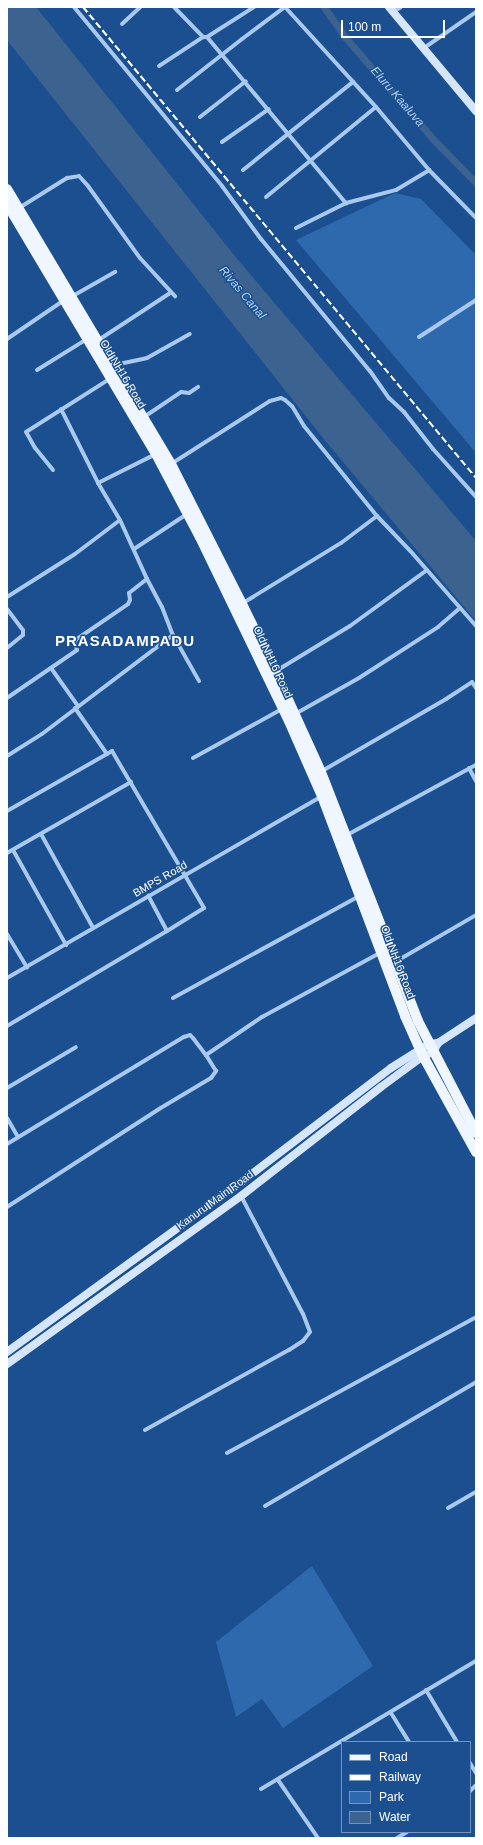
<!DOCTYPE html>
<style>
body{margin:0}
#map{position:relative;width:483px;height:1845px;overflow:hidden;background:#1b4f8f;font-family:Helvetica,sans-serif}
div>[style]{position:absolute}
.green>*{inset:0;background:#2e69ad}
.water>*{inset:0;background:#3c6290}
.canal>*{height:7px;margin:-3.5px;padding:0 3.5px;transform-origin:3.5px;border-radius:3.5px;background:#3c6290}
.street>*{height:4px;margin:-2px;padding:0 2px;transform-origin:2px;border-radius:2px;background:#a9c9ee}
.secondary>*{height:8px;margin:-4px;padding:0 4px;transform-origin:4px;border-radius:4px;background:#d6e6fa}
.primary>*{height:10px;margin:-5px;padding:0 5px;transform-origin:5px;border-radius:5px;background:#f0f6ff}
.rail>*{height:2px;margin-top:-1px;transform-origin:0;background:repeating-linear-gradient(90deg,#fff 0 7px,transparent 0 10px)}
span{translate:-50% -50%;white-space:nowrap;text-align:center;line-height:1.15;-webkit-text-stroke:3px #1b4f8f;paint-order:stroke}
.street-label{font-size:11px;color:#fff}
.water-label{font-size:12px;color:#b5d3f5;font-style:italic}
.district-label{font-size:15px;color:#fff;font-weight:700;letter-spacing:1px}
.frame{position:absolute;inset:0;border:8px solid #fff;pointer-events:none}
.legend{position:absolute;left:341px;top:1741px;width:130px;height:92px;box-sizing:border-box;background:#1b4f8f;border:1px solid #7695bc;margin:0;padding:5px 7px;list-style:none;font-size:12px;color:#fff}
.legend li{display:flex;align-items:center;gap:8px;height:20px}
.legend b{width:20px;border:1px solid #7695bc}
.scale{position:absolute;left:341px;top:20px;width:104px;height:18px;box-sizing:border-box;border:2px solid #fff;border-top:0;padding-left:5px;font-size:12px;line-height:14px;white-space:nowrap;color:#fff;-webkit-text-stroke:3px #1b4f8f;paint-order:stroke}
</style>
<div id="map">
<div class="green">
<i style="clip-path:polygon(395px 193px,421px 199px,476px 255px,476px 453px,296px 240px)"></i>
<i style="clip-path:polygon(312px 1566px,373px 1666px,283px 1728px,262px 1699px,236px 1717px,216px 1642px)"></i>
</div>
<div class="water">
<i style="clip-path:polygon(7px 7px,36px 7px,234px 255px,476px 541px,476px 621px,323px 438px,7px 40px)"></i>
</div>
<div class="canal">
<i style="left:324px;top:7px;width:38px;rotate:55deg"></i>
<i style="left:346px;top:38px;width:133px;rotate:49.3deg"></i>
<i style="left:433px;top:139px;width:62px;rotate:45.7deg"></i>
</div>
<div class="street">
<i style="left:74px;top:7px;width:232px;rotate:50.4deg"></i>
<i style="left:222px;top:186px;width:66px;rotate:53.7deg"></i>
<i style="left:261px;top:239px;width:171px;rotate:50.5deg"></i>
<i style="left:370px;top:371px;width:33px;rotate:55deg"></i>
<i style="left:389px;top:398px;width:21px;rotate:43deg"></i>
<i style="left:404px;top:412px;width:47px;rotate:51.9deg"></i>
<i style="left:433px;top:449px;width:64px;rotate:48.1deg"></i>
<i style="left:174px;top:7px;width:42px;rotate:46deg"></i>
<i style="left:285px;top:7px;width:135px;rotate:47.7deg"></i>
<i style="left:376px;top:107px;width:82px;rotate:49.9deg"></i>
<i style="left:429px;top:170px;width:67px;rotate:45.6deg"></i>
<i style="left:393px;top:12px;width:9px;rotate:-32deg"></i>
<i style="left:122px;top:24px;width:25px;rotate:-43deg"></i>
<i style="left:207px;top:37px;width:217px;rotate:50.1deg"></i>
<i style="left:424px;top:48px;width:63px;rotate:-34.7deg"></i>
<i style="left:159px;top:66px;width:53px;rotate:-33.4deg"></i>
<i style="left:203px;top:37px;width:4px"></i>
<i style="left:207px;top:37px;width:56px;rotate:-32.6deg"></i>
<i style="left:177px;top:90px;width:83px;rotate:-38.1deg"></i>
<i style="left:242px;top:39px;width:54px;rotate:-36.7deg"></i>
<i style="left:200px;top:117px;width:58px;rotate:-38deg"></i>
<i style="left:222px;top:142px;width:57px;rotate:-35.1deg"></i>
<i style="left:243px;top:170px;width:141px;rotate:-38.7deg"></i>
<i style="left:266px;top:197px;width:142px;rotate:-39.3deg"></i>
<i style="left:19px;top:208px;width:57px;rotate:-32deg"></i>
<i style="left:67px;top:178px;width:12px;rotate:-9deg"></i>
<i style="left:79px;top:176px;width:13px;rotate:48deg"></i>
<i style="left:88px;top:186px;width:89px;rotate:54.2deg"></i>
<i style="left:140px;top:258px;width:52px;rotate:47.4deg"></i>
<i style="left:296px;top:228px;width:56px;rotate:-26.6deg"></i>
<i style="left:346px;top:203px;width:52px;rotate:-14.6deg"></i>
<i style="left:396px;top:190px;width:39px;rotate:-31deg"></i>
<i style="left:71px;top:297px;width:51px;rotate:-29.6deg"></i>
<i style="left:419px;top:337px;width:68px;rotate:-33deg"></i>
<i style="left:7px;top:339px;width:68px;rotate:-34.2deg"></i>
<i style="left:97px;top:341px;width:87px;rotate:-33.3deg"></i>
<i style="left:106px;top:351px;width:3px;rotate:-18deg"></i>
<i style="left:109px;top:350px;width:17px;rotate:54deg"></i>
<i style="left:119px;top:364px;width:29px;rotate:-12deg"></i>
<i style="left:147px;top:358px;width:49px;rotate:-29.2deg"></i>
<i style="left:37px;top:370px;width:59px;rotate:-31.8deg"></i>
<i style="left:61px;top:409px;width:83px;rotate:63.4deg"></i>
<i style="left:98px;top:483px;width:43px;rotate:59.3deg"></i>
<i style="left:120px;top:520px;width:65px;rotate:65.4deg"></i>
<i style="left:147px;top:579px;width:32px;rotate:62deg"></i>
<i style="left:162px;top:607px;width:30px;rotate:69deg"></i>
<i style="left:173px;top:635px;width:53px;rotate:60.5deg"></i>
<i style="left:144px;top:417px;width:45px;rotate:-34deg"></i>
<i style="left:181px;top:392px;width:8px;rotate:7deg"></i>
<i style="left:189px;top:393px;width:11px;rotate:-34deg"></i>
<i style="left:171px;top:464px;width:117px;rotate:-32.5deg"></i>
<i style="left:270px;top:401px;width:11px;rotate:-15deg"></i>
<i style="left:281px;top:398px;width:4px;rotate:27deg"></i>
<i style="left:285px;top:400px;width:9px;rotate:41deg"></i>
<i style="left:292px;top:406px;width:23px;rotate:59deg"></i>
<i style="left:304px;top:426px;width:116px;rotate:51deg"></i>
<i style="left:377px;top:516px;width:52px;rotate:46.5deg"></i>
<i style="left:413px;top:554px;width:96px;rotate:48.8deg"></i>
<i style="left:53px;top:470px;width:28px;rotate:-129deg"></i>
<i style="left:35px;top:448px;width:18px;rotate:-119deg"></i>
<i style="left:26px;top:432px;width:101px;rotate:-32.4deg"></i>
<i style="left:98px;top:483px;width:65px;rotate:-26.6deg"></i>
<i style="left:134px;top:549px;width:64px;rotate:-33.4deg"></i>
<i style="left:7px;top:597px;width:80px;rotate:-32.3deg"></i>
<i style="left:75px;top:554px;width:56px;rotate:-37.1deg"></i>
<i style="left:243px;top:603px;width:115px;rotate:-31.5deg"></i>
<i style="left:341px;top:543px;width:45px;rotate:-36.9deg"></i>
<i style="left:7px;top:609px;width:26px;rotate:53deg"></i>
<i style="left:23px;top:630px;width:5px;rotate:90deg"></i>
<i style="left:23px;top:635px;width:21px;rotate:141deg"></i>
<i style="left:51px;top:668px;width:47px;rotate:54.6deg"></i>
<i style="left:276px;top:671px;width:87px;rotate:-31.3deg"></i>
<i style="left:350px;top:626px;width:95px;rotate:-36deg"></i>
<i style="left:7px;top:698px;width:85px;rotate:-34.4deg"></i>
<i style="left:77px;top:650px;width:9px;rotate:-108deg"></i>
<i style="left:74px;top:641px;width:65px;rotate:-34.4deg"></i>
<i style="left:128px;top:604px;width:4px;rotate:-63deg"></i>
<i style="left:130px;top:600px;width:7px;rotate:-98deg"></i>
<i style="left:129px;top:593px;width:23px;rotate:-38deg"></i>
<i style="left:75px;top:708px;width:56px;rotate:55.2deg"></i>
<i style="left:107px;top:754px;width:6px;rotate:-31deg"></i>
<i style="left:112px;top:751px;width:182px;rotate:59.6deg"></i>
<i style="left:204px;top:908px;width:44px;rotate:148.1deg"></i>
<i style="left:295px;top:714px;width:73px;rotate:-29.4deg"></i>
<i style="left:359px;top:678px;width:94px;rotate:-32.8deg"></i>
<i style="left:438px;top:627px;width:29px;rotate:-41deg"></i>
<i style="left:7px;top:756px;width:41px;rotate:-32.2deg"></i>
<i style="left:42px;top:734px;width:164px;rotate:-37.1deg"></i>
<i style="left:193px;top:758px;width:102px;rotate:-28.8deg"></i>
<i style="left:469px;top:768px;width:15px;rotate:62deg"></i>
<i style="left:322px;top:771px;width:143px;rotate:-30.1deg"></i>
<i style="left:446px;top:699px;width:31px;rotate:-33deg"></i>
<i style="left:472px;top:682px;width:7px;rotate:56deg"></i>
<i style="left:7px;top:811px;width:115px;rotate:-29.7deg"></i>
<i style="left:41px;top:834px;width:107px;rotate:61deg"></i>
<i style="left:347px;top:835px;width:147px;rotate:-28.5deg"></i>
<i style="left:13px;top:850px;width:109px;rotate:60.8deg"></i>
<i style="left:7px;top:853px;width:143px;rotate:-29.8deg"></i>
<i style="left:7px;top:934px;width:39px;rotate:59deg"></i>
<i style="left:395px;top:962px;width:94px;rotate:-30.1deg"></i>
<i style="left:7px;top:978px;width:364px;rotate:-30deg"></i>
<i style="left:173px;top:998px;width:212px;rotate:-28.7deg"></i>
<i style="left:7px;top:1026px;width:186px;rotate:-30.7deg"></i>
<i style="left:167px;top:931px;width:40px;rotate:-118deg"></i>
<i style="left:7px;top:1088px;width:80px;rotate:-30.7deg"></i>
<i style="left:7px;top:1118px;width:22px;rotate:60deg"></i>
<i style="left:7px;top:1144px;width:207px;rotate:-31.2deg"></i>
<i style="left:184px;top:1037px;width:6px;rotate:-18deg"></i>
<i style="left:190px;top:1035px;width:4px;rotate:45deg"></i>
<i style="left:193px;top:1038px;width:21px;rotate:53deg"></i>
<i style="left:206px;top:1055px;width:68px;rotate:-34.2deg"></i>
<i style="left:262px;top:1017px;width:134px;rotate:-28.5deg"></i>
<i style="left:7px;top:1207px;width:181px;rotate:-32.8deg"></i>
<i style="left:159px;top:1109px;width:61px;rotate:-30.8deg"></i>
<i style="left:211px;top:1078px;width:9px;rotate:-54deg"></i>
<i style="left:216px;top:1071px;width:19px;rotate:-122deg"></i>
<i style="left:145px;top:1430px;width:165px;rotate:-29.1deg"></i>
<i style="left:289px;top:1350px;width:17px;rotate:-33deg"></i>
<i style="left:303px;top:1341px;width:11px;rotate:-52deg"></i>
<i style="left:310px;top:1332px;width:19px;rotate:-111deg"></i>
<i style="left:303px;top:1314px;width:133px;rotate:-117.7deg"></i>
<i style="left:227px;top:1453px;width:284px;rotate:-28.6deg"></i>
<i style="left:265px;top:1506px;width:245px;rotate:-30.4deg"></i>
<i style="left:448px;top:1508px;width:32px;rotate:-30deg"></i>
<i style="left:426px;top:1690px;width:61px;rotate:59.2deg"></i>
<i style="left:391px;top:1713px;width:34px;rotate:58deg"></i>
<i style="left:470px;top:1763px;width:12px;rotate:59deg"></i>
<i style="left:278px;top:1780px;width:70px;rotate:55.4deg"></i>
<i style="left:261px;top:1789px;width:250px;rotate:-30.8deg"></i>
<i style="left:470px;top:1791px;width:8px;rotate:-45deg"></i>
<i style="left:397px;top:1838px;width:12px;rotate:-31deg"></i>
</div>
<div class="secondary">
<i style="left:389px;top:7px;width:136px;rotate:50.1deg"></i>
<i style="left:438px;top:1043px;width:45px;rotate:-33.3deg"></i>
<i style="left:7px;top:1352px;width:288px;rotate:-36deg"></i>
<i style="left:240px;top:1183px;width:190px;rotate:-37.3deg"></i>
<i style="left:391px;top:1068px;width:45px;rotate:-32.3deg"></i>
<i style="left:429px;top:1044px;width:9px;rotate:-6deg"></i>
<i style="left:438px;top:1043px;width:10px;rotate:119deg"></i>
<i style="left:433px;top:1052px;width:11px;rotate:158deg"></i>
<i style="left:423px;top:1056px;width:52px;rotate:143.6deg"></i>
<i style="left:381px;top:1087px;width:177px;rotate:142.1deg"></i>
<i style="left:241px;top:1196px;width:288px;rotate:144.3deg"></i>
</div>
<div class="primary">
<i style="left:7px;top:189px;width:320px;rotate:59.2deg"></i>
<i style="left:171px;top:464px;width:157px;rotate:63.1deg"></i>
<i style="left:242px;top:604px;width:75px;rotate:63.8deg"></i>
<i style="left:275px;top:671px;width:111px;rotate:65.5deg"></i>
<i style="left:321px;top:772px;width:267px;rotate:68.7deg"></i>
<i style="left:418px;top:1021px;width:126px;rotate:62.6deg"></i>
<i style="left:7px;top:204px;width:291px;rotate:59.2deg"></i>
<i style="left:156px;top:454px;width:94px;rotate:62.1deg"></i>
<i style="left:200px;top:537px;width:204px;rotate:64.2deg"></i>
<i style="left:289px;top:721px;width:82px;rotate:66.3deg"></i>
<i style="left:322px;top:796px;width:235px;rotate:69.3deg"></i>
<i style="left:405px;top:1016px;width:44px;rotate:65.8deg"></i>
<i style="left:423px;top:1056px;width:110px;rotate:61.1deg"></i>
</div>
<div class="rail">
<i style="left:83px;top:7px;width:613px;rotate:50.16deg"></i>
</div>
<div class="street-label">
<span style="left:123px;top:374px;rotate:59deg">Old NH16 Road</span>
<span style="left:273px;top:662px;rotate:65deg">Old NH16 Road</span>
<span style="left:160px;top:879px;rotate:-30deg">BMPS Road</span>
<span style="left:398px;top:962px;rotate:69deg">Old NH16 Road</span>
<span style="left:215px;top:1200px;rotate:-36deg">Kanuru Main Road</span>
</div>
<div class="water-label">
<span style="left:397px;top:97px;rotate:49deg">Eluru Kaaluva</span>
<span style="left:242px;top:293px;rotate:50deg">Rivas Canal</span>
</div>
<div class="district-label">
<span style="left:125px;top:641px">PRASADAMPADU</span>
</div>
<div class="frame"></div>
<ul class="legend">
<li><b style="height:5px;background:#f0f6ff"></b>Road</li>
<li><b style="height:5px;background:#fff"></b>Railway</li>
<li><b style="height:11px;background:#2e69ad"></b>Park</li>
<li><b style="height:11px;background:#3c6290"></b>Water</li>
</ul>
<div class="scale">100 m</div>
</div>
